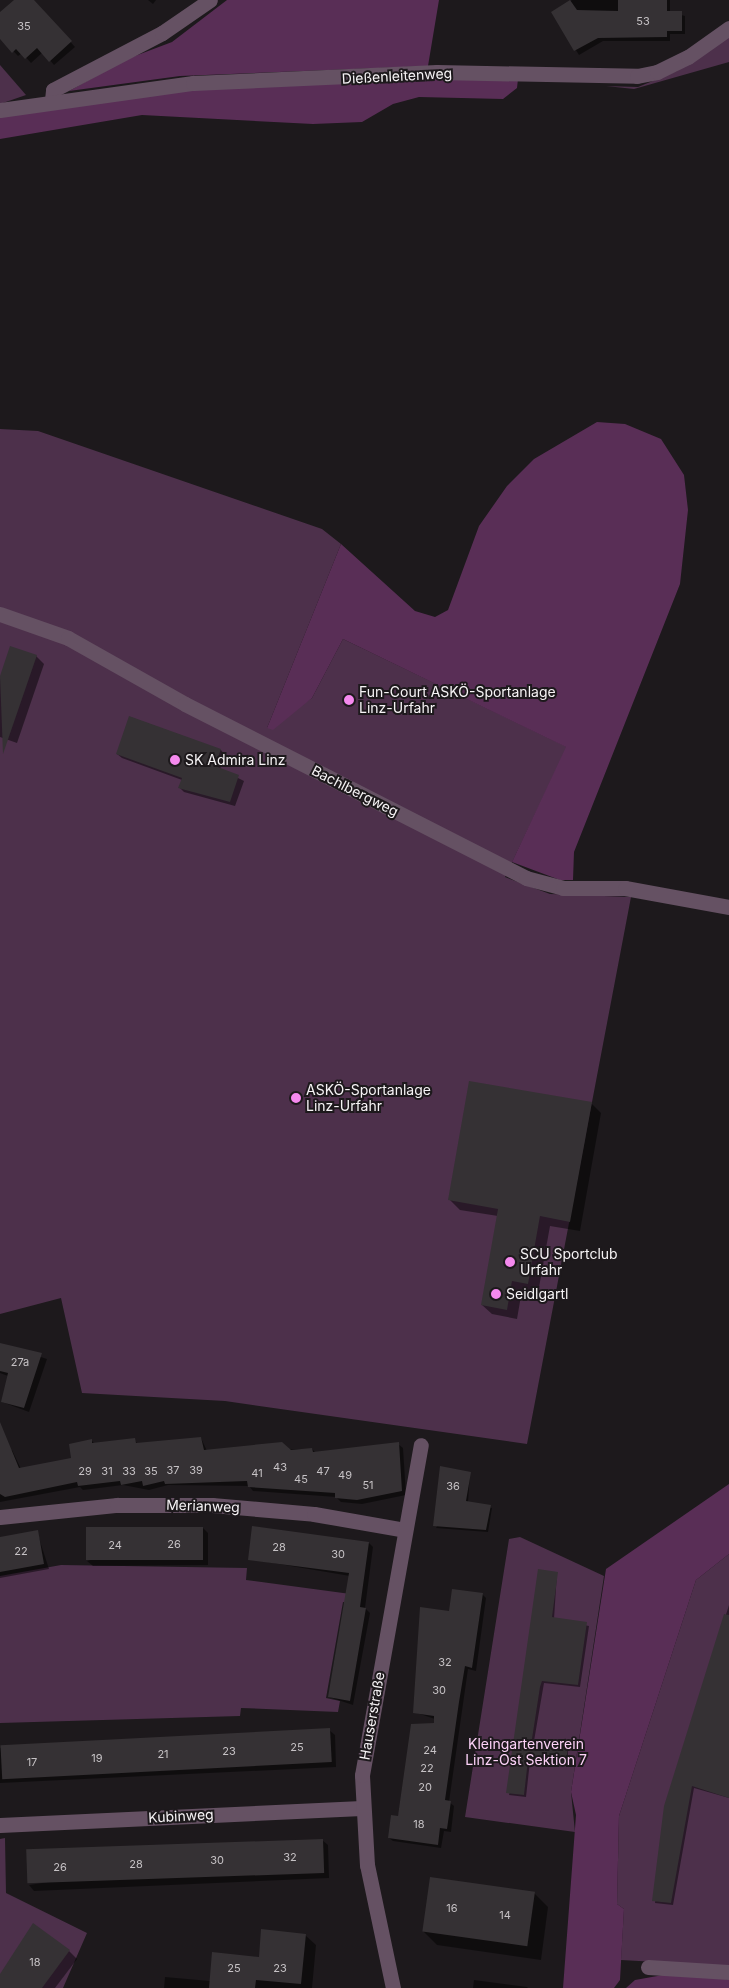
<!DOCTYPE html>
<meta charset="utf-8">
<style>
body{margin:0}
#map{position:relative;width:729px;height:1988px;overflow:hidden;background:#1d191c;font-family:Inter,sans-serif}
div>[style]{position:absolute}
.green>*{inset:0;background:#4d304b}
.forest>*{inset:0;background:#592e56}
.shadow>*{inset:0;background:#0007}
.building>*{inset:0;background:#353134;transform-origin:0 0}
.minor>*{height:15px;margin:-7.5px;padding:0 7.5px;transform-origin:7.5px;border-radius:7.5px;background:#655163}
.dots>*{width:14px;height:14px;translate:-50% -50%;box-sizing:border-box;border:2px solid #1d191c;border-radius:50%}
span{translate:-50% -50%;white-space:nowrap;text-align:center;line-height:1.15;-webkit-text-stroke:4px #1d191c;paint-order:stroke}
.number-label{font-size:11px;color:#c6c2c5}
.number-label span{-webkit-text-stroke-width:0}
.street-label{font-size:14px;color:#f6f3f5}
.poi-label{font-size:14px;color:#f6f3f5}
.left{translate:0 -50%;text-align:left}
.park-label{font-size:14px;color:#fdd2f8}
</style>
<div id="map">
<div class="green">
<i style="clip-path:polygon(729px 34px,729px 62px,634px 89px,606px 86px,638px 87px,677px 71px)"></i>
<i style="clip-path:polygon(0 65px,26px 95px,0 104px)"></i>
<i style="clip-path:polygon(0 429px,38px 431px,322px 529px,341px 544px,267px 728px,312px 698px,343px 639px,567px 747px,505px 877px,550px 894px,631px 897px,527px 1444px,225px 1401px,82px 1393px,61px 1298px,0 1314px)"></i>
<i style="clip-path:polygon(520px 1537px,604px 1576px,571px 1792px,575px 1832px,465px 1817px,509px 1539px)"></i>
<i style="clip-path:polygon(729px 1554px,729px 1966px,621px 1960px,624px 1909px,617px 1904px,619px 1816px,696px 1580px)"></i>
<i style="clip-path:polygon(61px 1565px,247px 1568px,246px 1580px,358px 1595px,357px 1604px,343px 1602px,326px 1698px,340px 1701px,338px 1712px,241px 1708px,240px 1716px,0 1723px,0 1576px)"></i>
<i style="clip-path:polygon(5px 1838px,6px 1893px,87px 1933px,63px 1988px,0 1988px,0 1839px)"></i>
</div>
<div class="forest">
<i style="clip-path:polygon(227px 0,439px 0,428px 66px,180px 76px,69px 91px,127px 59px,172px 42px)"></i>
<i style="clip-path:polygon(429px 78px,518px 79px,517px 88px,503px 99px,419px 97px,393px 104px,362px 122px,313px 124px,142px 115px,0 139px,0 114px,192px 90px)"></i>
<i style="clip-path:polygon(597px 422px,625px 424px,661px 439px,684px 475px,688px 510px,680px 584px,574px 852px,573px 880px,560px 880px,512px 862px,566px 747px,343px 639px,312px 698px,273px 730px,267px 728px,341px 544px,415px 611px,435px 617px,448px 610px,479px 526px,507px 486px,534px 459px)"></i>
<i style="clip-path:polygon(729px 1484px,729px 1554px,696px 1580px,619px 1816px,617px 1904px,624px 1909px,620px 1980px,614px 1988px,563px 1988px,576px 1815px,571px 1792px,606px 1569px)"></i>
<i style="clip-path:polygon(663px 1975px,721px 1978px,729px 1980px,729px 1988px,626px 1988px,635px 1980px)"></i>
</div>
<div class="shadow">
<i style="clip-path:polygon(16px 0,33px 0,75px 47px,54px 65px,43px 52px,31px 63px,22px 53px,18px 56px,0 37px,0 14px)"></i>
<i style="clip-path:polygon(148px 0,156px 0,153px 4px)"></i>
<i style="clip-path:polygon(572px 0,670px 0,670px 12px,685px 16px,685px 34px,670px 34px,670px 41px,603px 41px,579px 55px,552px 12px)"></i>
<i style="clip-path:polygon(11px 648px,36px 656px,44px 664px,17px 743px,0 737px,0 680px)"></i>
<i style="clip-path:polygon(130px 717px,221px 750px,225px 755px,220px 769px,244px 781px,235px 806px,184px 792px,180px 788px,182px 780px,122px 758px,117px 754px)"></i>
<i style="clip-path:polygon(591px 1103px,601px 1113px,580px 1231px,550px 1226px,538px 1293px,522px 1290px,517px 1319px,492px 1314px,482px 1305px,498px 1216px,460px 1210px,450px 1200px)"></i>
<i style="clip-path:polygon(1px 1344px,47px 1359px,29px 1412px,2px 1402px,8px 1376px,0 1373px)"></i>
<i style="clip-path:polygon(201px 1438px,207px 1451px,312px 1449px,316px 1453px,398px 1444px,403px 1448px,406px 1495px,362px 1504px,341px 1502px,336px 1497px,253px 1491px,249px 1486px,168px 1485px,149px 1490px,123px 1485px,83px 1490px,80px 1487px,0 1502px,0 1455px,12px 1450px,21px 1469px,73px 1459px,91px 1440px,95px 1444px,134px 1440px,138px 1444px)"></i>
<i style="clip-path:polygon(470px 1473px,468px 1502px,492px 1508px,488px 1532px,436px 1528px)"></i>
<i style="clip-path:polygon(203px 1528px,208px 1533px,208px 1565px,93px 1566px,87px 1561px)"></i>
<i style="clip-path:polygon(37px 1532px,49px 1569px,0 1578px,0 1539px)"></i>
<i style="clip-path:polygon(369px 1543px,373px 1547px,365px 1608px,370px 1613px,353px 1705px,329px 1697px,350px 1576px,250px 1559px)"></i>
<i style="clip-path:polygon(557px 1573px,554px 1619px,589px 1626px,580px 1687px,544px 1683px,534px 1741px,568px 1745px,568px 1766px,530px 1761px,526px 1797px,509px 1795px)"></i>
<i style="clip-path:polygon(482px 1594px,486px 1598px,476px 1671px,468px 1669px,449px 1802px,454px 1806px,451px 1832px,444px 1831px,441px 1848px,393px 1841px,389px 1838px,435px 1724px,435px 1719px,414px 1712px,450px 1613px)"></i>
<i style="clip-path:polygon(729px 1605px,729px 1798px,694px 1788px,673px 1905px,655px 1903px,666px 1807px)"></i>
<i style="clip-path:polygon(329px 1730px,335px 1735px,336px 1767px,0 1783px,0 1748px)"></i>
<i style="clip-path:polygon(322px 1840px,328px 1845px,329px 1878px,34px 1891px,29px 1885px)"></i>
<i style="clip-path:polygon(534px 1893px,548px 1907px,541px 1960px,437px 1945px,423px 1931px)"></i>
<i style="clip-path:polygon(305px 1935px,316px 1945px,312px 1988px,164px 1988px,165px 1977px,210px 1981px)"></i>
<i style="clip-path:polygon(69px 1951px,77px 1959px,55px 1988px,0 1988px,0 1977px)"></i>
<i style="clip-path:polygon(474px 1980px,527px 1987px,528px 1988px,473px 1988px)"></i>
</div>
<div class="building">
<i style="clip-path:polygon(14px 0,34px 0,72px 41px,49px 62px,37px 48px,25px 59px,16px 49px,12px 53px,0 39px,0 12px)"></i>
<i style="clip-path:polygon(570px 0,577px 10px,618px 11px,618px 0,667px 0,667px 11px,682px 11px,682px 31px,667px 31px,667px 37px,598px 38px,574px 51px,551px 12px)"></i>
<i style="clip-path:polygon(10px 646px,37px 655px,3px 754px,0 676px)"></i>
<i style="clip-path:polygon(129px 716px,221px 749px,215px 766px,239px 775px,230px 802px,178px 788px,182px 778px,116px 754px)"></i>
<i style="clip-path:polygon(469px 1081px,592px 1102px,570px 1222px,540px 1216px,528px 1284px,512px 1281px,507px 1310px,481px 1305px,498px 1209px,448px 1200px)"></i>
<i style="clip-path:polygon(0 1343px,42px 1353px,24px 1408px,1px 1402px,8px 1373px,0 1371px)"></i>
<i style="clip-path:polygon(0 1422px,19px 1468px,71px 1458px,69px 1444px,92px 1439px,92px 1443px,135px 1438px,136px 1443px,201px 1437px,204px 1450px,282px 1442px,291px 1450px,312px 1448px,313px 1452px,399px 1442px,402px 1491px,357px 1500px,335px 1498px,335px 1493px,248px 1487px,247px 1481px,165px 1484px,164px 1481px,143px 1486px,142px 1481px,121px 1485px,120px 1481px,78px 1486px,77px 1482px,5px 1497px,0 1494px)"></i>
<i style="clip-path:polygon(440px 1466px,471px 1472px,466px 1501px,491px 1505px,486px 1530px,433px 1526px)"></i>
<i style="clip-path:polygon(252px 1526px,369px 1542px,360px 1607px,366px 1608px,350px 1701px,328px 1697px,349px 1573px,248px 1560px)"></i>
<i style="left:203px;top:1527px;width:33px;height:117px;rotate:90deg"></i>
<i style="clip-path:polygon(38px 1530px,44px 1564px,0 1572px,0 1537px)"></i>
<i style="clip-path:polygon(538px 1569px,558px 1572px,552px 1617px,587px 1622px,578px 1685px,542px 1681px,540px 1687px,532px 1739px,568px 1744px,566px 1764px,528px 1760px,524px 1795px,506px 1793px)"></i>
<i style="clip-path:polygon(452px 1589px,483px 1593px,472px 1668px,465px 1666px,459px 1702px,445px 1800px,451px 1801px,447px 1829px,440px 1828px,438px 1845px,388px 1838px,391px 1815px,398px 1816px,411px 1724px,434px 1723px,434px 1716px,413px 1713px,420px 1607px,449px 1611px)"></i>
<i style="clip-path:polygon(724px 1614px,729px 1615px,729px 1798px,692px 1786px,671px 1903px,652px 1901px,664px 1806px)"></i>
<i style="left:330px;top:1728px;width:34px;height:330px;rotate:87deg"></i>
<i style="left:323px;top:1839px;width:34px;height:297px;rotate:88deg"></i>
<i style="left:430px;top:1877px;width:106px;height:55px;rotate:8deg"></i>
<i style="clip-path:polygon(33px 1923px,70px 1950px,42px 1988px,0 1988px,0 1974px)"></i>
<i style="clip-path:polygon(261px 1929px,306px 1934px,301px 1984px,256px 1980px,255px 1988px,209px 1988px,212px 1952px,259px 1957px)"></i>
</div>
<div class="minor">
<i style="left:52px;top:100px;width:10px;rotate:-84deg"></i>
<i style="left:53px;top:90px;width:123px;rotate:-27.6deg"></i>
<i style="left:162px;top:33px;width:58px;rotate:-34.5deg"></i>
<i style="left:0;top:110px;width:195px;rotate:-8deg"></i>
<i style="left:193px;top:83px;width:244px;rotate:-2.6deg"></i>
<i style="left:437px;top:72px;width:200px;rotate:1.1deg"></i>
<i style="left:637px;top:76px;width:20px;rotate:-11deg"></i>
<i style="left:657px;top:72px;width:34px;rotate:-26deg"></i>
<i style="left:688px;top:57px;width:50px;rotate:-35.3deg"></i>
<i style="left:0;top:614px;width:72px;rotate:19.4deg"></i>
<i style="left:68px;top:638px;width:134px;rotate:29.4deg"></i>
<i style="left:185px;top:704px;width:383px;rotate:27deg"></i>
<i style="left:526px;top:878px;width:38px;rotate:15deg"></i>
<i style="left:563px;top:888px;width:62px"></i>
<i style="left:625px;top:888px;width:106px;rotate:10.4deg"></i>
<i style="left:0;top:1517px;width:118px;rotate:-5.9deg"></i>
<i style="left:117px;top:1505px;width:95px"></i>
<i style="left:212px;top:1505px;width:102px;rotate:5deg"></i>
<i style="left:314px;top:1514px;width:92px;rotate:10deg"></i>
<i style="left:0;top:1825px;width:362px;rotate:-2.7deg"></i>
<i style="left:648px;top:1967px;width:81px;rotate:3.5deg"></i>
<i style="left:393px;top:1988px;width:126px;rotate:-101.9deg"></i>
<i style="left:367px;top:1865px;width:90px;rotate:-93.2deg"></i>
<i style="left:362px;top:1775px;width:335px;rotate:-79.9deg"></i>
</div>
<div class="dots">
<i style="left:349px;top:700px;background:#f589ee"></i>
<i style="left:175px;top:760px;background:#f589ee"></i>
<i style="left:296px;top:1098px;background:#f589ee"></i>
<i style="left:510px;top:1262px;background:#f589ee"></i>
<i style="left:496px;top:1294px;background:#f589ee"></i>
</div>
<div class="number-label">
<span style="left:643px;top:21px">53</span>
<span style="left:24px;top:26px">35</span>
<span style="left:20px;top:1362px">27a</span>
<span style="left:280px;top:1467px">43</span>
<span style="left:173px;top:1470px">37</span>
<span style="left:196px;top:1470px">39</span>
<span style="left:85px;top:1471px">29</span>
<span style="left:107px;top:1471px">31</span>
<span style="left:129px;top:1471px">33</span>
<span style="left:151px;top:1471px">35</span>
<span style="left:323px;top:1471px">47</span>
<span style="left:257px;top:1473px">41</span>
<span style="left:345px;top:1475px">49</span>
<span style="left:301px;top:1479px">45</span>
<span style="left:368px;top:1485px">51</span>
<span style="left:453px;top:1486px">36</span>
<span style="left:174px;top:1544px">26</span>
<span style="left:115px;top:1545px">24</span>
<span style="left:279px;top:1547px">28</span>
<span style="left:21px;top:1551px">22</span>
<span style="left:338px;top:1554px">30</span>
<span style="left:445px;top:1662px">32</span>
<span style="left:439px;top:1690px">30</span>
<span style="left:297px;top:1747px">25</span>
<span style="left:430px;top:1750px">24</span>
<span style="left:229px;top:1751px">23</span>
<span style="left:163px;top:1754px">21</span>
<span style="left:97px;top:1758px">19</span>
<span style="left:32px;top:1762px">17</span>
<span style="left:427px;top:1768px">22</span>
<span style="left:425px;top:1787px">20</span>
<span style="left:419px;top:1824px">18</span>
<span style="left:290px;top:1857px">32</span>
<span style="left:217px;top:1860px">30</span>
<span style="left:136px;top:1864px">28</span>
<span style="left:60px;top:1867px">26</span>
<span style="left:452px;top:1908px">16</span>
<span style="left:505px;top:1915px">14</span>
<span style="left:35px;top:1962px">18</span>
<span style="left:234px;top:1968px">25</span>
<span style="left:280px;top:1968px">23</span>
</div>
<div class="street-label">
<span style="left:397px;top:76px;rotate:-3deg">Dießenleitenweg</span>
<span style="left:355px;top:791px;rotate:27deg">Bachlbergweg</span>
<span style="left:203px;top:1506px;rotate:2deg">Merianweg</span>
<span style="left:372px;top:1716px;rotate:-80deg">Hauserstraße</span>
<span style="left:181px;top:1816px;rotate:-3deg">Kubinweg</span>
</div>
<div class="poi-label">
<span class="left" style="left:359px;top:700px">Fun-Court ASKÖ-Sportanlage<br>Linz-Urfahr</span>
<span class="left" style="left:185px;top:760px">SK Admira Linz</span>
<span class="left" style="left:306px;top:1098px">ASKÖ-Sportanlage<br>Linz-Urfahr</span>
<span class="left" style="left:520px;top:1262px">SCU Sportclub<br>Urfahr</span>
<span class="left" style="left:506px;top:1294px">Seidlgartl</span>
</div>
<div class="park-label">
<span style="left:526px;top:1752px">Kleingartenverein<br>Linz-Ost Sektion 7</span>
</div>
</div>
